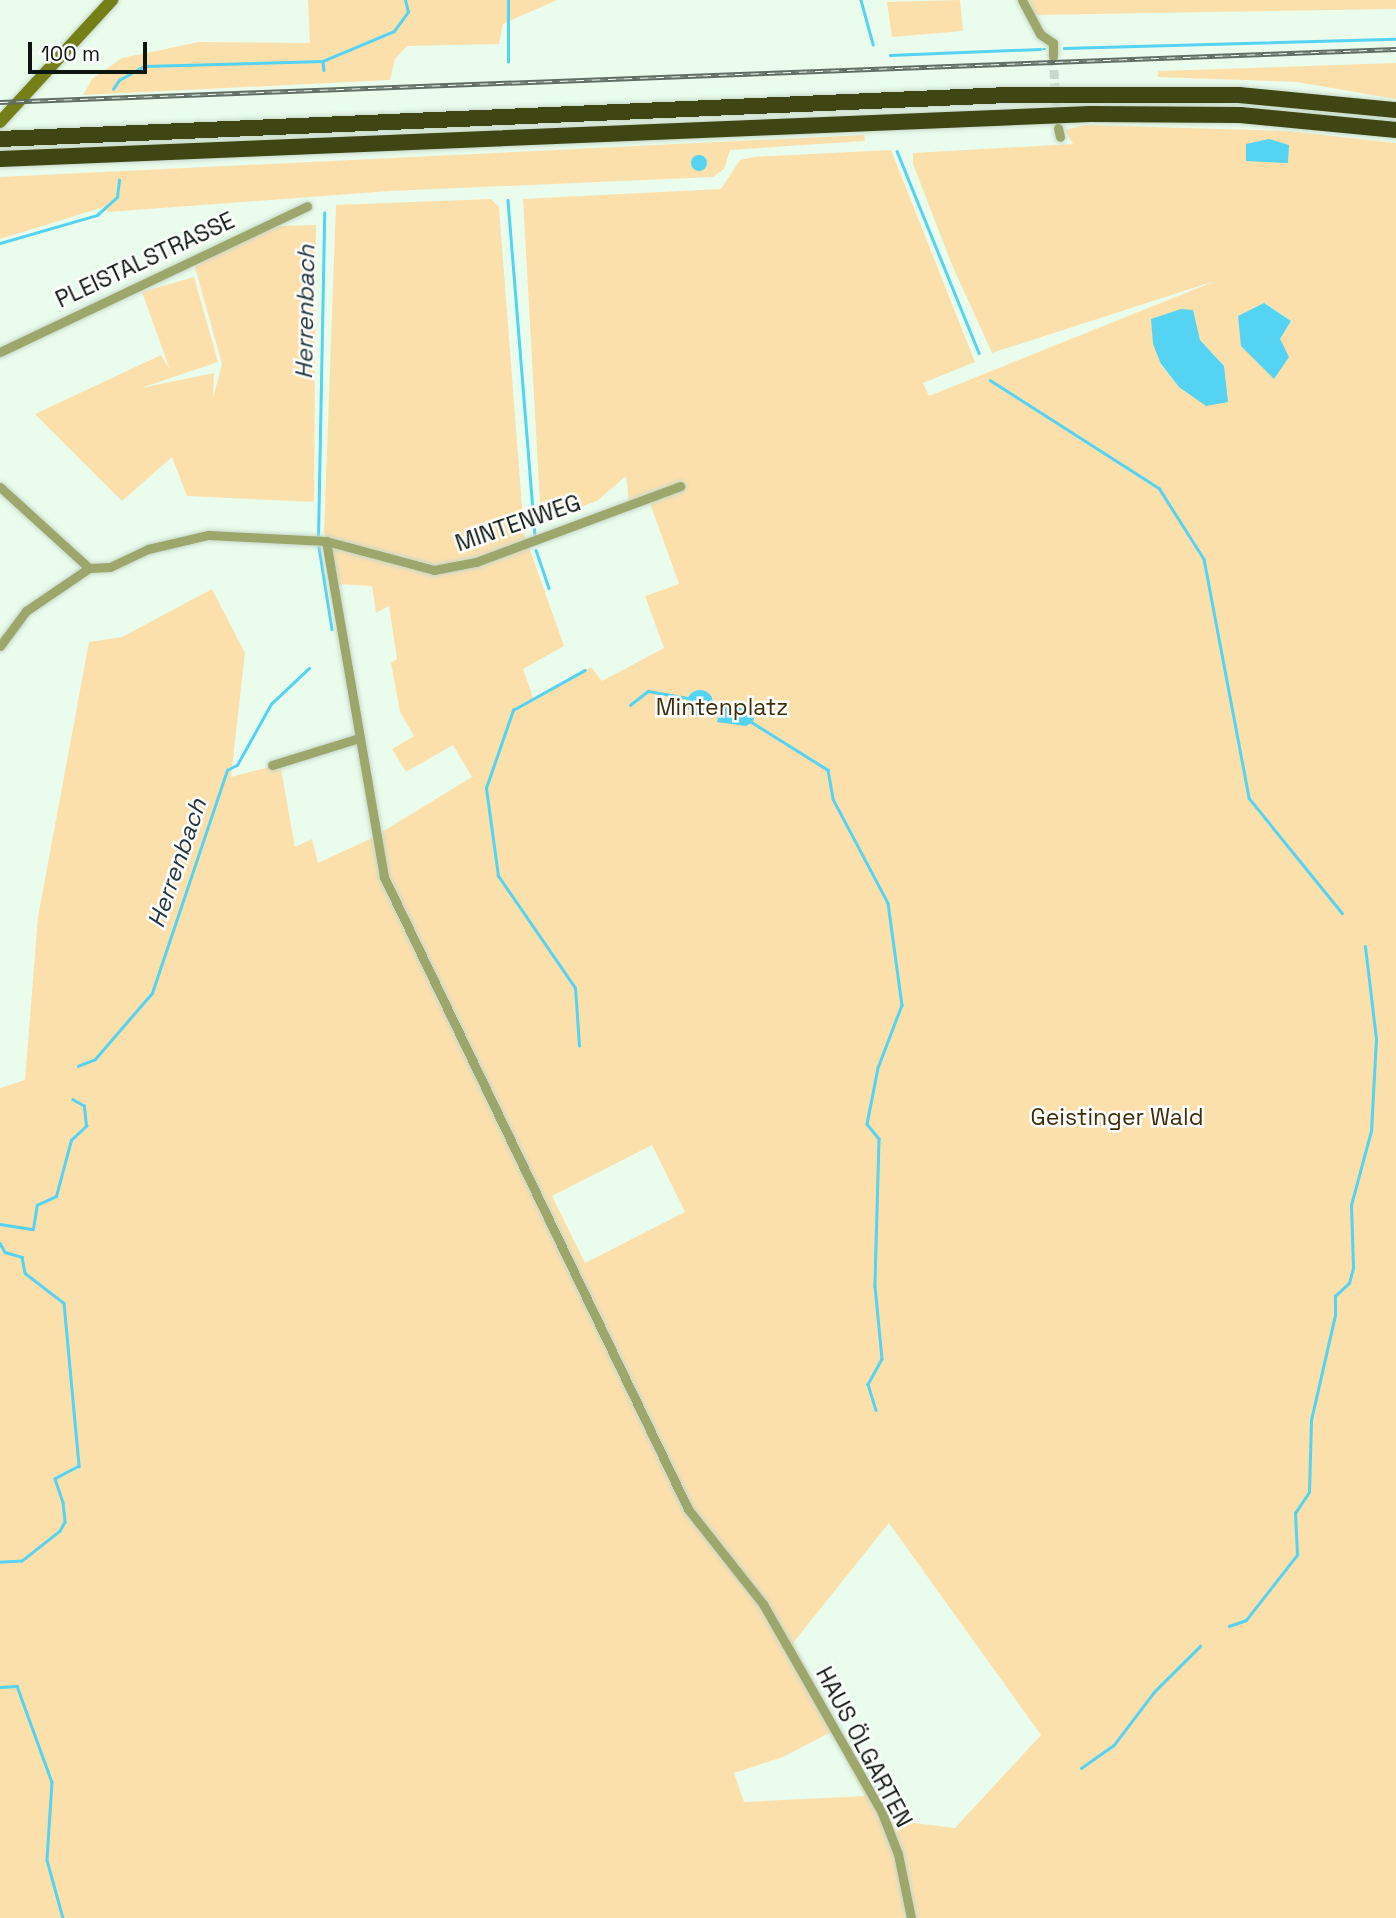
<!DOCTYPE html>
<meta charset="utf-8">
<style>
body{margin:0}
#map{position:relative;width:1396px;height:1918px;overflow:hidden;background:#eafded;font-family:"Space Grotesk",sans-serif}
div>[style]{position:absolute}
.green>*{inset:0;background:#fce0ac}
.water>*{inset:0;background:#54d3f3}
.round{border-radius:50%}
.stream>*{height:2.5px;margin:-1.25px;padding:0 1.25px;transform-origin:1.25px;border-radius:1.25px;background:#54d3f3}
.street-tunnel>*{height:9px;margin-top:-4.5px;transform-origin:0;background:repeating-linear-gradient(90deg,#c9dacc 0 9px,transparent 0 13.5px)}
.roads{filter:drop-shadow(0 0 2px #c6d8c9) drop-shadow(0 0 2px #c6d8c9)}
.street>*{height:9px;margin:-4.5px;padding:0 4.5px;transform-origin:4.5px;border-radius:4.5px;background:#9da76c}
.secondary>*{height:12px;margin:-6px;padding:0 6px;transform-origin:6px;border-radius:6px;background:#747f17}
.highway>*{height:16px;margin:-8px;padding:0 8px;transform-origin:8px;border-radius:8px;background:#3f4513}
.rail>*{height:5px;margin-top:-2.5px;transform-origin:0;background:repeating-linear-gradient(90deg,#fff 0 8px,#5f6e62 0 16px);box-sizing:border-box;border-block:2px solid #5f6e62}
span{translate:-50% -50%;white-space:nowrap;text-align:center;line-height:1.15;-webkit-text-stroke:5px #fff;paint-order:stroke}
.street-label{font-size:23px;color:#0b170e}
.park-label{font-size:23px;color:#3f2d05}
.water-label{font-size:24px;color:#21373d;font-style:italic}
.scale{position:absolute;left:28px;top:42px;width:119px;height:32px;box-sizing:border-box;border:4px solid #0b170e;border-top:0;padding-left:9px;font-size:21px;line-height:24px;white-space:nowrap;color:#0b170e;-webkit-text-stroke:5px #fff;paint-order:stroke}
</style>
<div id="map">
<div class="green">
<i style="clip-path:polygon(308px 0,557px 0,503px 24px,499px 44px,407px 46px,395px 59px,390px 80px,83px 95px,92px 79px,122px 58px,199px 42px,310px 43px)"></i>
<i style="clip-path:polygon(960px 0,963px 31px,892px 37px,887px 2px)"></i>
<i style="clip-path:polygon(1029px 0,1396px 0,1396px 9px,1034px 15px)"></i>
<i style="clip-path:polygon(1396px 63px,1396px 99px,1297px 82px,1157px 77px,1159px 71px)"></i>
<i style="clip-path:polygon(evenodd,1085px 125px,1287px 131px,1396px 143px,1396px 1918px,0 1918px,0 1088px,25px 1080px,38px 917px,89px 642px,122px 637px,212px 589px,245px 653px,231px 777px,280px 764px,295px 847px,312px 839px,318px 863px,372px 838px,472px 777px,453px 745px,406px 772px,392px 749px,414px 736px,400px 712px,391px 663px,397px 659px,389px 606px,376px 613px,372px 586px,337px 584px,324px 532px,336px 205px,491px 199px,499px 207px,524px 533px,564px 646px,523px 669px,534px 700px,591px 667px,602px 681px,664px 648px,645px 596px,679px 584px,647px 495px,629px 502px,626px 476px,597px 501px,541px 521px,523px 199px,721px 189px,740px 160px,754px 157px,891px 150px,975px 362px,923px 383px,929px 396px,1218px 280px,992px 353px,952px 265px,913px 164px,913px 153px,1073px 144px,1065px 130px,1085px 125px,1265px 303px,1291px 321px,1280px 339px,1265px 303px,1085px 125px,1192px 310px,1200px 340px,1224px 366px,1224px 374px,1179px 387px,1161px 365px,1192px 310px,1085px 125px,652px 1145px,685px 1212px,585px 1263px,552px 1196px,652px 1145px,1085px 125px,889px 1523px,1041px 1735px,955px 1828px,889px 1820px,793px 1643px,889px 1523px,1085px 125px,831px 1732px,865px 1796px,744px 1802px,734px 1773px,783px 1757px,831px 1732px)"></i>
<i style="clip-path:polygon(864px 135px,865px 141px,730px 150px,724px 169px,713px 177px,390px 191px,108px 212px,104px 207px,0 239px,0 177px)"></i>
<i style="clip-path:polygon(316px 225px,314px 502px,187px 496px,172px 457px,122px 501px,35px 414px,161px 355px,170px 370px,142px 292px,194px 277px,218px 362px,141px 388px,214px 373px,213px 398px,222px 364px,193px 260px,280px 226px)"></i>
</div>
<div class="water">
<i style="clip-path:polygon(1269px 139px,1289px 145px,1288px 163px,1246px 161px,1246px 144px)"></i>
<i class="round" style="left:691px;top:155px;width:16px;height:16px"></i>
<i style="clip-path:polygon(1264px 303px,1291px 321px,1280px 339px,1289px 357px,1274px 379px,1241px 346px,1238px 316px)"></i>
<i style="clip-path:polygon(1181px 309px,1193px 310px,1200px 340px,1224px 366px,1228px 402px,1206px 406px,1179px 387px,1161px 364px,1153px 344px,1151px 319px)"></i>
<i class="round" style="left:687px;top:690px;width:26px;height:26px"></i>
<i style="clip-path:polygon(730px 703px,755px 714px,753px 722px,746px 726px,717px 722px,720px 705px)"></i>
</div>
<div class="stream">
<i style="left:861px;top:0;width:46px;rotate:74.7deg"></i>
<i style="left:1064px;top:48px;width:332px;rotate:-1.6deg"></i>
<i style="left:1043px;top:49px;width:2px"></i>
<i style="left:890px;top:55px;width:150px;rotate:-2.3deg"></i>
<i style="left:323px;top:61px;width:9px;rotate:84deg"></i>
<i style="left:508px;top:62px;width:62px;rotate:-90deg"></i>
<i style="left:113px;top:89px;width:11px;rotate:-56deg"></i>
<i style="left:119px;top:80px;width:29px;rotate:-29deg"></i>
<i style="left:144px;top:66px;width:179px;rotate:-1.6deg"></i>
<i style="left:323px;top:61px;width:77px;rotate:-22.9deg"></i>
<i style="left:394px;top:31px;width:24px;rotate:-54deg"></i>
<i style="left:408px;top:12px;width:12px;rotate:-104deg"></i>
<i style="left:897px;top:151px;width:218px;rotate:67.9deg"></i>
<i style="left:508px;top:200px;width:335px;rotate:85.4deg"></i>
<i style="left:0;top:243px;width:101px;rotate:-16.1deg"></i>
<i style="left:97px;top:215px;width:27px;rotate:-42deg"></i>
<i style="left:117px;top:197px;width:17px;rotate:-83deg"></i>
<i style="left:990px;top:380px;width:201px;rotate:32.6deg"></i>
<i style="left:1159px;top:488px;width:84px;rotate:57.6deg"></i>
<i style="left:1204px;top:559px;width:243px;rotate:79.3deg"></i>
<i style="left:1249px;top:798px;width:148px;rotate:51deg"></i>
<i style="left:318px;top:538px;width:325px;rotate:-88.9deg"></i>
<i style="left:319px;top:547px;width:83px;rotate:81deg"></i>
<i style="left:536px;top:550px;width:40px;rotate:71.1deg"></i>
<i style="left:630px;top:705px;width:23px;rotate:-38deg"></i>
<i style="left:648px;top:691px;width:41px;rotate:9.9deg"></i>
<i style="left:750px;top:721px;width:92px;rotate:32.1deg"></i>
<i style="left:828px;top:770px;width:29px;rotate:80deg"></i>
<i style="left:833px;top:799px;width:118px;rotate:62.1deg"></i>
<i style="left:888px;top:903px;width:103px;rotate:82.2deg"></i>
<i style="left:902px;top:1005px;width:67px;rotate:110.9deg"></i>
<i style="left:878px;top:1068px;width:57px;rotate:101.1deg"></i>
<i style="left:867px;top:1124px;width:19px;rotate:51deg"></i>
<i style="left:879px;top:1139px;width:147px;rotate:91.6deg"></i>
<i style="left:875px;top:1286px;width:73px;rotate:84.5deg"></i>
<i style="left:882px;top:1359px;width:29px;rotate:119deg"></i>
<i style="left:868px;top:1384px;width:27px;rotate:73deg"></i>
<i style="left:579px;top:1046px;width:58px;rotate:-93.9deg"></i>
<i style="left:575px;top:988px;width:136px;rotate:-124.5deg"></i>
<i style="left:498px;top:876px;width:89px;rotate:-97.8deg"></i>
<i style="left:486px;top:788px;width:83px;rotate:-70.9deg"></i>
<i style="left:513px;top:710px;width:82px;rotate:-29.1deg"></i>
<i style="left:78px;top:1066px;width:18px;rotate:-22deg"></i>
<i style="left:95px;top:1059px;width:87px;rotate:-49.2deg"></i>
<i style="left:152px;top:993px;width:235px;rotate:-71.4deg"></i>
<i style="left:227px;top:770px;width:11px;rotate:-27deg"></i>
<i style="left:237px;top:765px;width:70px;rotate:-60.9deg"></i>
<i style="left:271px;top:704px;width:52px;rotate:-43.5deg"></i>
<i style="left:0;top:1224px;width:33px;rotate:9deg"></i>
<i style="left:33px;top:1229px;width:24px;rotate:-81deg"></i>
<i style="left:37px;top:1205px;width:21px;rotate:-25deg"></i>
<i style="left:56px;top:1196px;width:58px;rotate:-75deg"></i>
<i style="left:71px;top:1140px;width:21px;rotate:-43deg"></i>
<i style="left:86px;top:1126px;width:20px;rotate:-96deg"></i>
<i style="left:84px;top:1106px;width:13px;rotate:-151deg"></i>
<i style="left:0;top:1243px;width:10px;rotate:61deg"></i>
<i style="left:5px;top:1252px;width:18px;rotate:16deg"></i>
<i style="left:22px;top:1257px;width:16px;rotate:79deg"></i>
<i style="left:25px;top:1273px;width:49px;rotate:37.6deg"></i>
<i style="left:64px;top:1303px;width:164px;rotate:84.7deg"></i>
<i style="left:79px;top:1466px;width:27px;rotate:152deg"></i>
<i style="left:55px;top:1479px;width:24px;rotate:71deg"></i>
<i style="left:63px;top:1502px;width:20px;rotate:84deg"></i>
<i style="left:65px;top:1522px;width:10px;rotate:119deg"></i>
<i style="left:60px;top:1531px;width:48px;rotate:141.7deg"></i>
<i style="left:22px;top:1561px;width:22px;rotate:177deg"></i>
<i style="left:1229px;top:1626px;width:18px;rotate:-19deg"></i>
<i style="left:1246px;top:1620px;width:83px;rotate:-51.9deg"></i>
<i style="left:1297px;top:1555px;width:42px;rotate:-92.7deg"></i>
<i style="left:1295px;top:1513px;width:25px;rotate:-56deg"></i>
<i style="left:1309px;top:1492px;width:72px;rotate:-88.4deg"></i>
<i style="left:1311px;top:1420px;width:108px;rotate:-77.1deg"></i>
<i style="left:1335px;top:1315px;width:19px;rotate:-90deg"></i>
<i style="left:1335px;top:1296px;width:19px;rotate:-43deg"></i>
<i style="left:1349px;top:1283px;width:16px;rotate:-75deg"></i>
<i style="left:1353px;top:1268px;width:63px;rotate:-91.8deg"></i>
<i style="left:1351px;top:1205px;width:77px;rotate:-74.9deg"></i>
<i style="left:1371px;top:1131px;width:92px;rotate:-86.9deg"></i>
<i style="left:1376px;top:1039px;width:93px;rotate:-96.8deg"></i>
<i style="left:0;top:1687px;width:17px;rotate:-3deg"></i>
<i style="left:17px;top:1686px;width:102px;rotate:70deg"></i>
<i style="left:52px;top:1782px;width:78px;rotate:93.7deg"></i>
<i style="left:47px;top:1860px;width:60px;rotate:74.6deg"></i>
<i style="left:1081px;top:1768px;width:39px;rotate:-35deg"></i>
<i style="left:1113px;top:1746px;width:68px;rotate:-52.8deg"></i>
<i style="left:1154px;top:1692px;width:65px;rotate:-45deg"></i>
</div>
<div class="street-tunnel">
<i style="left:1053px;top:56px;width:61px;rotate:86.2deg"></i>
</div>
<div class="roads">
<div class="street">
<i style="left:1022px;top:0;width:38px;rotate:62deg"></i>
<i style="left:1040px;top:34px;width:16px;rotate:35deg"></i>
<i style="left:1053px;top:43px;width:13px;rotate:90deg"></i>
<i style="left:1058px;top:128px;width:9px;rotate:77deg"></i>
<i style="left:0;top:352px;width:340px;rotate:-25.4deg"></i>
<i style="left:0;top:487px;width:120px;rotate:42.3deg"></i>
<i style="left:89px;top:568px;width:21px;rotate:-3deg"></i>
<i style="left:110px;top:567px;width:42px;rotate:-25.3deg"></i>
<i style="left:148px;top:549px;width:62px;rotate:-13.1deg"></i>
<i style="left:208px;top:535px;width:118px;rotate:2.9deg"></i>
<i style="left:326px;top:541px;width:341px;rotate:80.2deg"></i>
<i style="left:384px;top:877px;width:701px;rotate:64.31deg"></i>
<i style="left:688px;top:1509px;width:121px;rotate:51.7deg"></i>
<i style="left:763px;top:1604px;width:241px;rotate:60.3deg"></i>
<i style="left:882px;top:1813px;width:44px;rotate:68.7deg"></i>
<i style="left:898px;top:1854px;width:65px;rotate:78.5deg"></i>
<i style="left:326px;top:541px;width:112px;rotate:15deg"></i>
<i style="left:434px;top:570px;width:43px;rotate:-10.8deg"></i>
<i style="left:476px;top:562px;width:218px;rotate:-20.4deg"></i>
<i style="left:0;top:646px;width:44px;rotate:-53.4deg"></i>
<i style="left:26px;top:611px;width:76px;rotate:-34.3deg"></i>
<i style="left:272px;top:765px;width:91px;rotate:-17.2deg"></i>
</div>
<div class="secondary">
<i style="left:0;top:122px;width:166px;rotate:-47.4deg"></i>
</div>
<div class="highway">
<i style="left:0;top:139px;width:1008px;rotate:-2.5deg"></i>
<i style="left:1007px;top:95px;width:232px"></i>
<i style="left:1239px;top:95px;width:158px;rotate:5.5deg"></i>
<i style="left:0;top:159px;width:1091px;rotate:-2.36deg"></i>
<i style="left:1090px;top:114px;width:150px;rotate:0.4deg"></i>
<i style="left:1240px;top:115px;width:157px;rotate:5.5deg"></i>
</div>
</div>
<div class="rail">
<i style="left:0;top:102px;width:1397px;rotate:-2.17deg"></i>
</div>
<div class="street-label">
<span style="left:145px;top:260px;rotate:-25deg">PLEISTALSTRASSE</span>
<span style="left:518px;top:523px;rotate:-19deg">MINTENWEG</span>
<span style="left:864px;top:1747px;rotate:62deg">HAUS ÖLGARTEN</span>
</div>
<div class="park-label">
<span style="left:722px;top:707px">Mintenplatz</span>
<span style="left:1117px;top:1117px">Geistinger Wald</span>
</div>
<div class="water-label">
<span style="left:305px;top:312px;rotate:-89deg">Herrenbach</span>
<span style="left:177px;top:863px;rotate:-71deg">Herrenbach</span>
</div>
<div class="scale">100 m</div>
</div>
